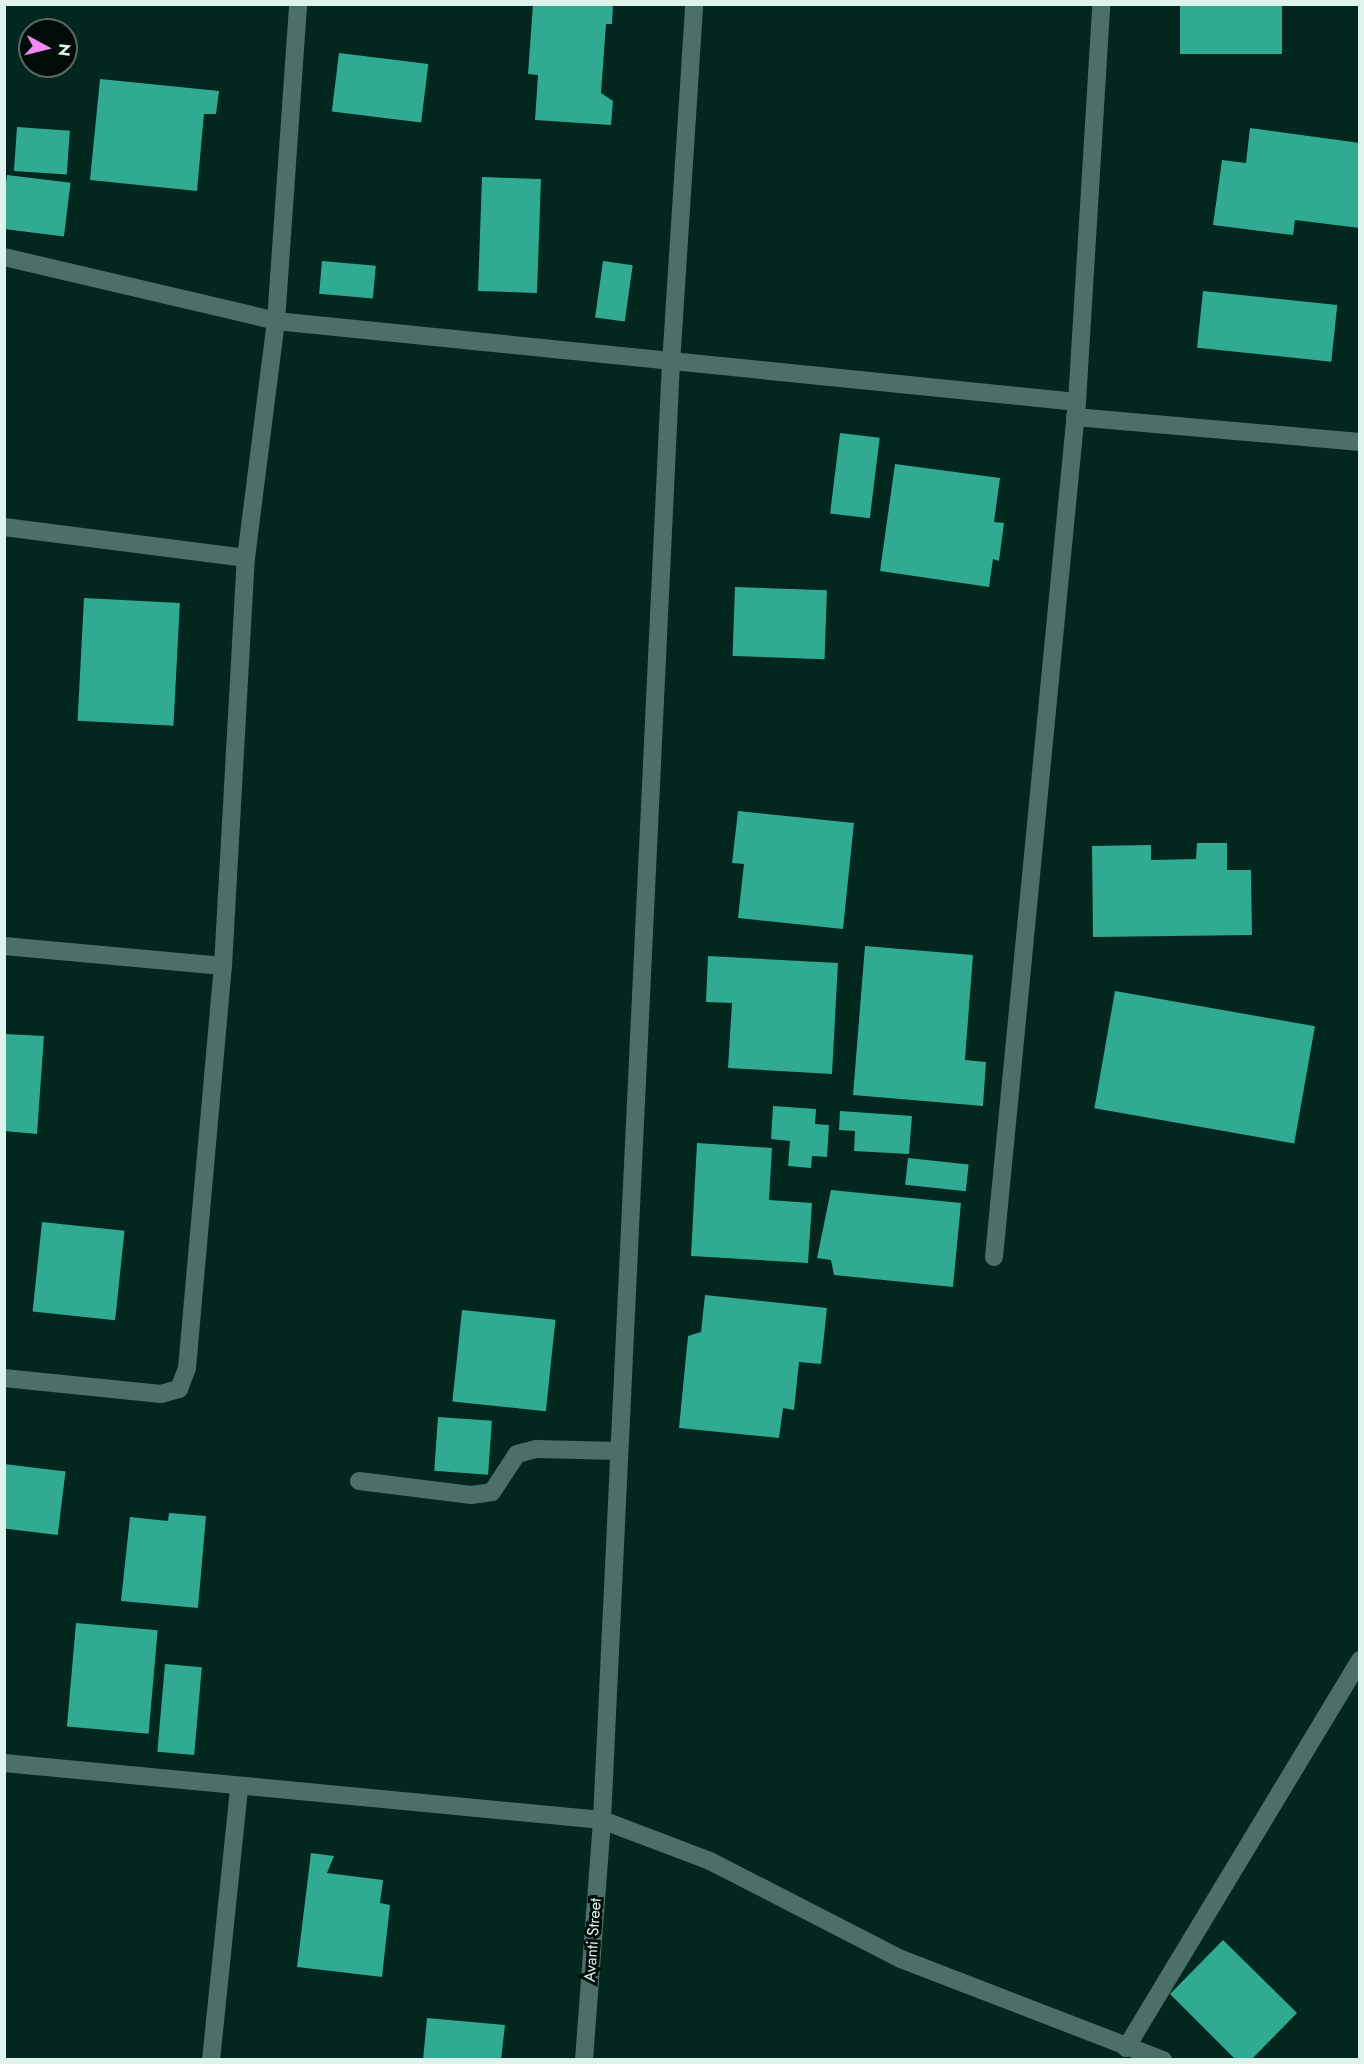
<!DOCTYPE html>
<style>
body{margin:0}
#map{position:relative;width:1364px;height:2064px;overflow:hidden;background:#01271f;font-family:Jost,sans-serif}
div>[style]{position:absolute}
.building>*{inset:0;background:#30ab92;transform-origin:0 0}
.minor>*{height:18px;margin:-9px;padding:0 9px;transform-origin:9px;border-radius:9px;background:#4c7067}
span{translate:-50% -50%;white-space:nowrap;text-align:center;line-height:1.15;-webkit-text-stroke:6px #020d09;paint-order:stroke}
.street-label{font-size:16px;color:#dff3ed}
.frame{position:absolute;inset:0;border:6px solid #dff3ed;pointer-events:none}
.north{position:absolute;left:18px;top:18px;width:60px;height:60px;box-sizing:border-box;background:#020d09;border:2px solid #5a6964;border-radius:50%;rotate:97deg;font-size:16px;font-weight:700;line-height:24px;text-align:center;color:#dff3ed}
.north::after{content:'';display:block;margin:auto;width:21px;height:27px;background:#f18af4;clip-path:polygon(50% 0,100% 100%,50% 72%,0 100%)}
</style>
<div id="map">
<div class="building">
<i style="clip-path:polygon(533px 4px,613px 4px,612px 24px,606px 24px,601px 93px,613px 101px,611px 125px,535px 120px,538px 75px,528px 74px)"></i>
<i style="left:1180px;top:4px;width:102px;height:50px"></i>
<i style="left:339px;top:53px;width:90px;height:59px;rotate:7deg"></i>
<i style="clip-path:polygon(100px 79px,219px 91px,216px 114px,204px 114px,197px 191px,90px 180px)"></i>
<i style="left:17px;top:127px;width:53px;height:44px;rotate:4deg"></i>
<i style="clip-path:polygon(1250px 128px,1360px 143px,1360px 228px,1295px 220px,1293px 235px,1213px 225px,1222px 160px,1246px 163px)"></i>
<i style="left:7px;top:175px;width:64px;height:54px;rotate:7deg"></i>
<i style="left:482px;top:177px;width:59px;height:114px;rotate:2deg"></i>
<i style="left:322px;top:261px;width:54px;height:33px;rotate:5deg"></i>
<i style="left:603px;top:261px;width:30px;height:57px;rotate:8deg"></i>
<i style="left:1203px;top:291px;width:135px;height:57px;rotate:6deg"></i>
<i style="left:840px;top:433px;width:40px;height:81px;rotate:7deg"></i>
<i style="clip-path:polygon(895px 464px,1000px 478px,994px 522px,1004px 523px,999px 561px,993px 559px,989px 587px,880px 571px)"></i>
<i style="left:735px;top:587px;width:92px;height:69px;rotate:2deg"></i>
<i style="left:84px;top:598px;width:96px;height:123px;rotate:3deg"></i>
<i style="clip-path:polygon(738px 811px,854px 823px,843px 929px,738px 918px,744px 864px,732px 863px)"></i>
<i style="clip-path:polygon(1197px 843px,1227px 843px,1227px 870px,1251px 870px,1252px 935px,1093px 937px,1092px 846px,1151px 845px,1151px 860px,1196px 859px)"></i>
<i style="clip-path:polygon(865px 946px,973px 955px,965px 1060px,986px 1062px,983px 1106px,853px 1095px)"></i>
<i style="clip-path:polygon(708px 956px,838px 963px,832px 1074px,728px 1068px,732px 1003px,706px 1002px)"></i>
<i style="left:1115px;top:991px;width:203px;height:119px;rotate:10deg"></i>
<i style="clip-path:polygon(4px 1034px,44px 1036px,37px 1134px,4px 1131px)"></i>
<i style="clip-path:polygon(773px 1106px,816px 1109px,815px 1124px,829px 1125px,827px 1157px,812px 1156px,811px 1168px,788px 1166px,790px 1141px,771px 1139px)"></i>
<i style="clip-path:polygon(840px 1111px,912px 1116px,909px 1154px,854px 1151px,855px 1131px,839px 1130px)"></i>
<i style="clip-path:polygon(697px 1143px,772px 1148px,769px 1200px,812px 1203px,808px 1263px,691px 1256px)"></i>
<i style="left:908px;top:1158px;width:61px;height:27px;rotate:6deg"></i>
<i style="clip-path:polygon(831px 1190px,961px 1203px,953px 1287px,834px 1275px,831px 1260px,817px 1258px)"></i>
<i style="left:42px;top:1222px;width:83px;height:90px;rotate:6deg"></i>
<i style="clip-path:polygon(705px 1295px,827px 1308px,821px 1364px,799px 1362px,794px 1410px,783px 1408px,779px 1438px,679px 1428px,688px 1336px,701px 1332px)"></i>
<i style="left:462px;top:1310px;width:94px;height:92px;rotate:6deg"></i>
<i style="left:438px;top:1417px;width:54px;height:54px;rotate:4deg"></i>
<i style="left:4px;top:1464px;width:62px;height:64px;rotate:7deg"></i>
<i style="clip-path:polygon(169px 1513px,206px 1516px,198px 1608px,121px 1601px,130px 1517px,168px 1521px)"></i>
<i style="left:76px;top:1623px;width:82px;height:104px;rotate:5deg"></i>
<i style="left:165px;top:1664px;width:37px;height:88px;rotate:5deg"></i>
<i style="clip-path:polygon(311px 1853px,334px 1856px,327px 1873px,383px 1880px,380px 1903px,390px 1905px,382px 1977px,297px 1967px)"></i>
<i style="clip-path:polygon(1223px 1940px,1297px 2013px,1251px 2060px,1236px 2060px,1170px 1994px)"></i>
<i style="clip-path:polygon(427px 2018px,505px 2025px,501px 2060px,423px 2060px)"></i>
</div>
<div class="minor">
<i style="left:4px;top:257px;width:279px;rotate:13.2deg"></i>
<i style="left:276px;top:321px;width:805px;rotate:5.77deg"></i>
<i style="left:1075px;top:417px;width:286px;rotate:5deg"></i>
<i style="left:4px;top:527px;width:244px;rotate:7.3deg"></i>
<i style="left:4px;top:946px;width:220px;rotate:5.2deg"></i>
<i style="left:994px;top:1257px;width:859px;rotate:-84.46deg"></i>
<i style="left:1077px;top:402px;width:399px;rotate:-86.5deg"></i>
<i style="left:4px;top:1378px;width:158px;rotate:5.8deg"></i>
<i style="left:161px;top:1394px;width:19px;rotate:-16deg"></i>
<i style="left:179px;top:1389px;width:22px;rotate:-69deg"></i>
<i style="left:187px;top:1368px;width:404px;rotate:-84.9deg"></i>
<i style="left:223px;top:966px;width:409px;rotate:-86.8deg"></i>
<i style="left:246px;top:558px;width:239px;rotate:-82.8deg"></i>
<i style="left:276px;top:321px;width:318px;rotate:-86deg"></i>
<i style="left:359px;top:1481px;width:113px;rotate:7.1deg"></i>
<i style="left:471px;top:1495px;width:21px;rotate:-8deg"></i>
<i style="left:492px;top:1492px;width:45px;rotate:-56.7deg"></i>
<i style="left:517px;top:1454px;width:20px;rotate:-15deg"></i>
<i style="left:536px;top:1449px;width:83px;rotate:1.4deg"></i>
<i style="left:4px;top:1763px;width:601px;rotate:5.44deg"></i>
<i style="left:602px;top:1820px;width:116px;rotate:20.8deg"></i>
<i style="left:710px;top:1861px;width:215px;rotate:27.2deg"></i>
<i style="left:901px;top:1959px;width:281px;rotate:21.1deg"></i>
<i style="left:1126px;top:2048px;width:453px;rotate:-58.9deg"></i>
<i style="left:211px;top:2060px;width:273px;rotate:-84.1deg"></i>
<i style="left:584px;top:2060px;width:241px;rotate:-85.7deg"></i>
<i style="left:602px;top:1820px;width:1458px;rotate:-87.29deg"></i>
<i style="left:671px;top:364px;width:361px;rotate:-86.3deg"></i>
</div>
<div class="street-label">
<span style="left:593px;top:1940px;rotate:-86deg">Avanti Street</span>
</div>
<div class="frame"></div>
<div class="north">N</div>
</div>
